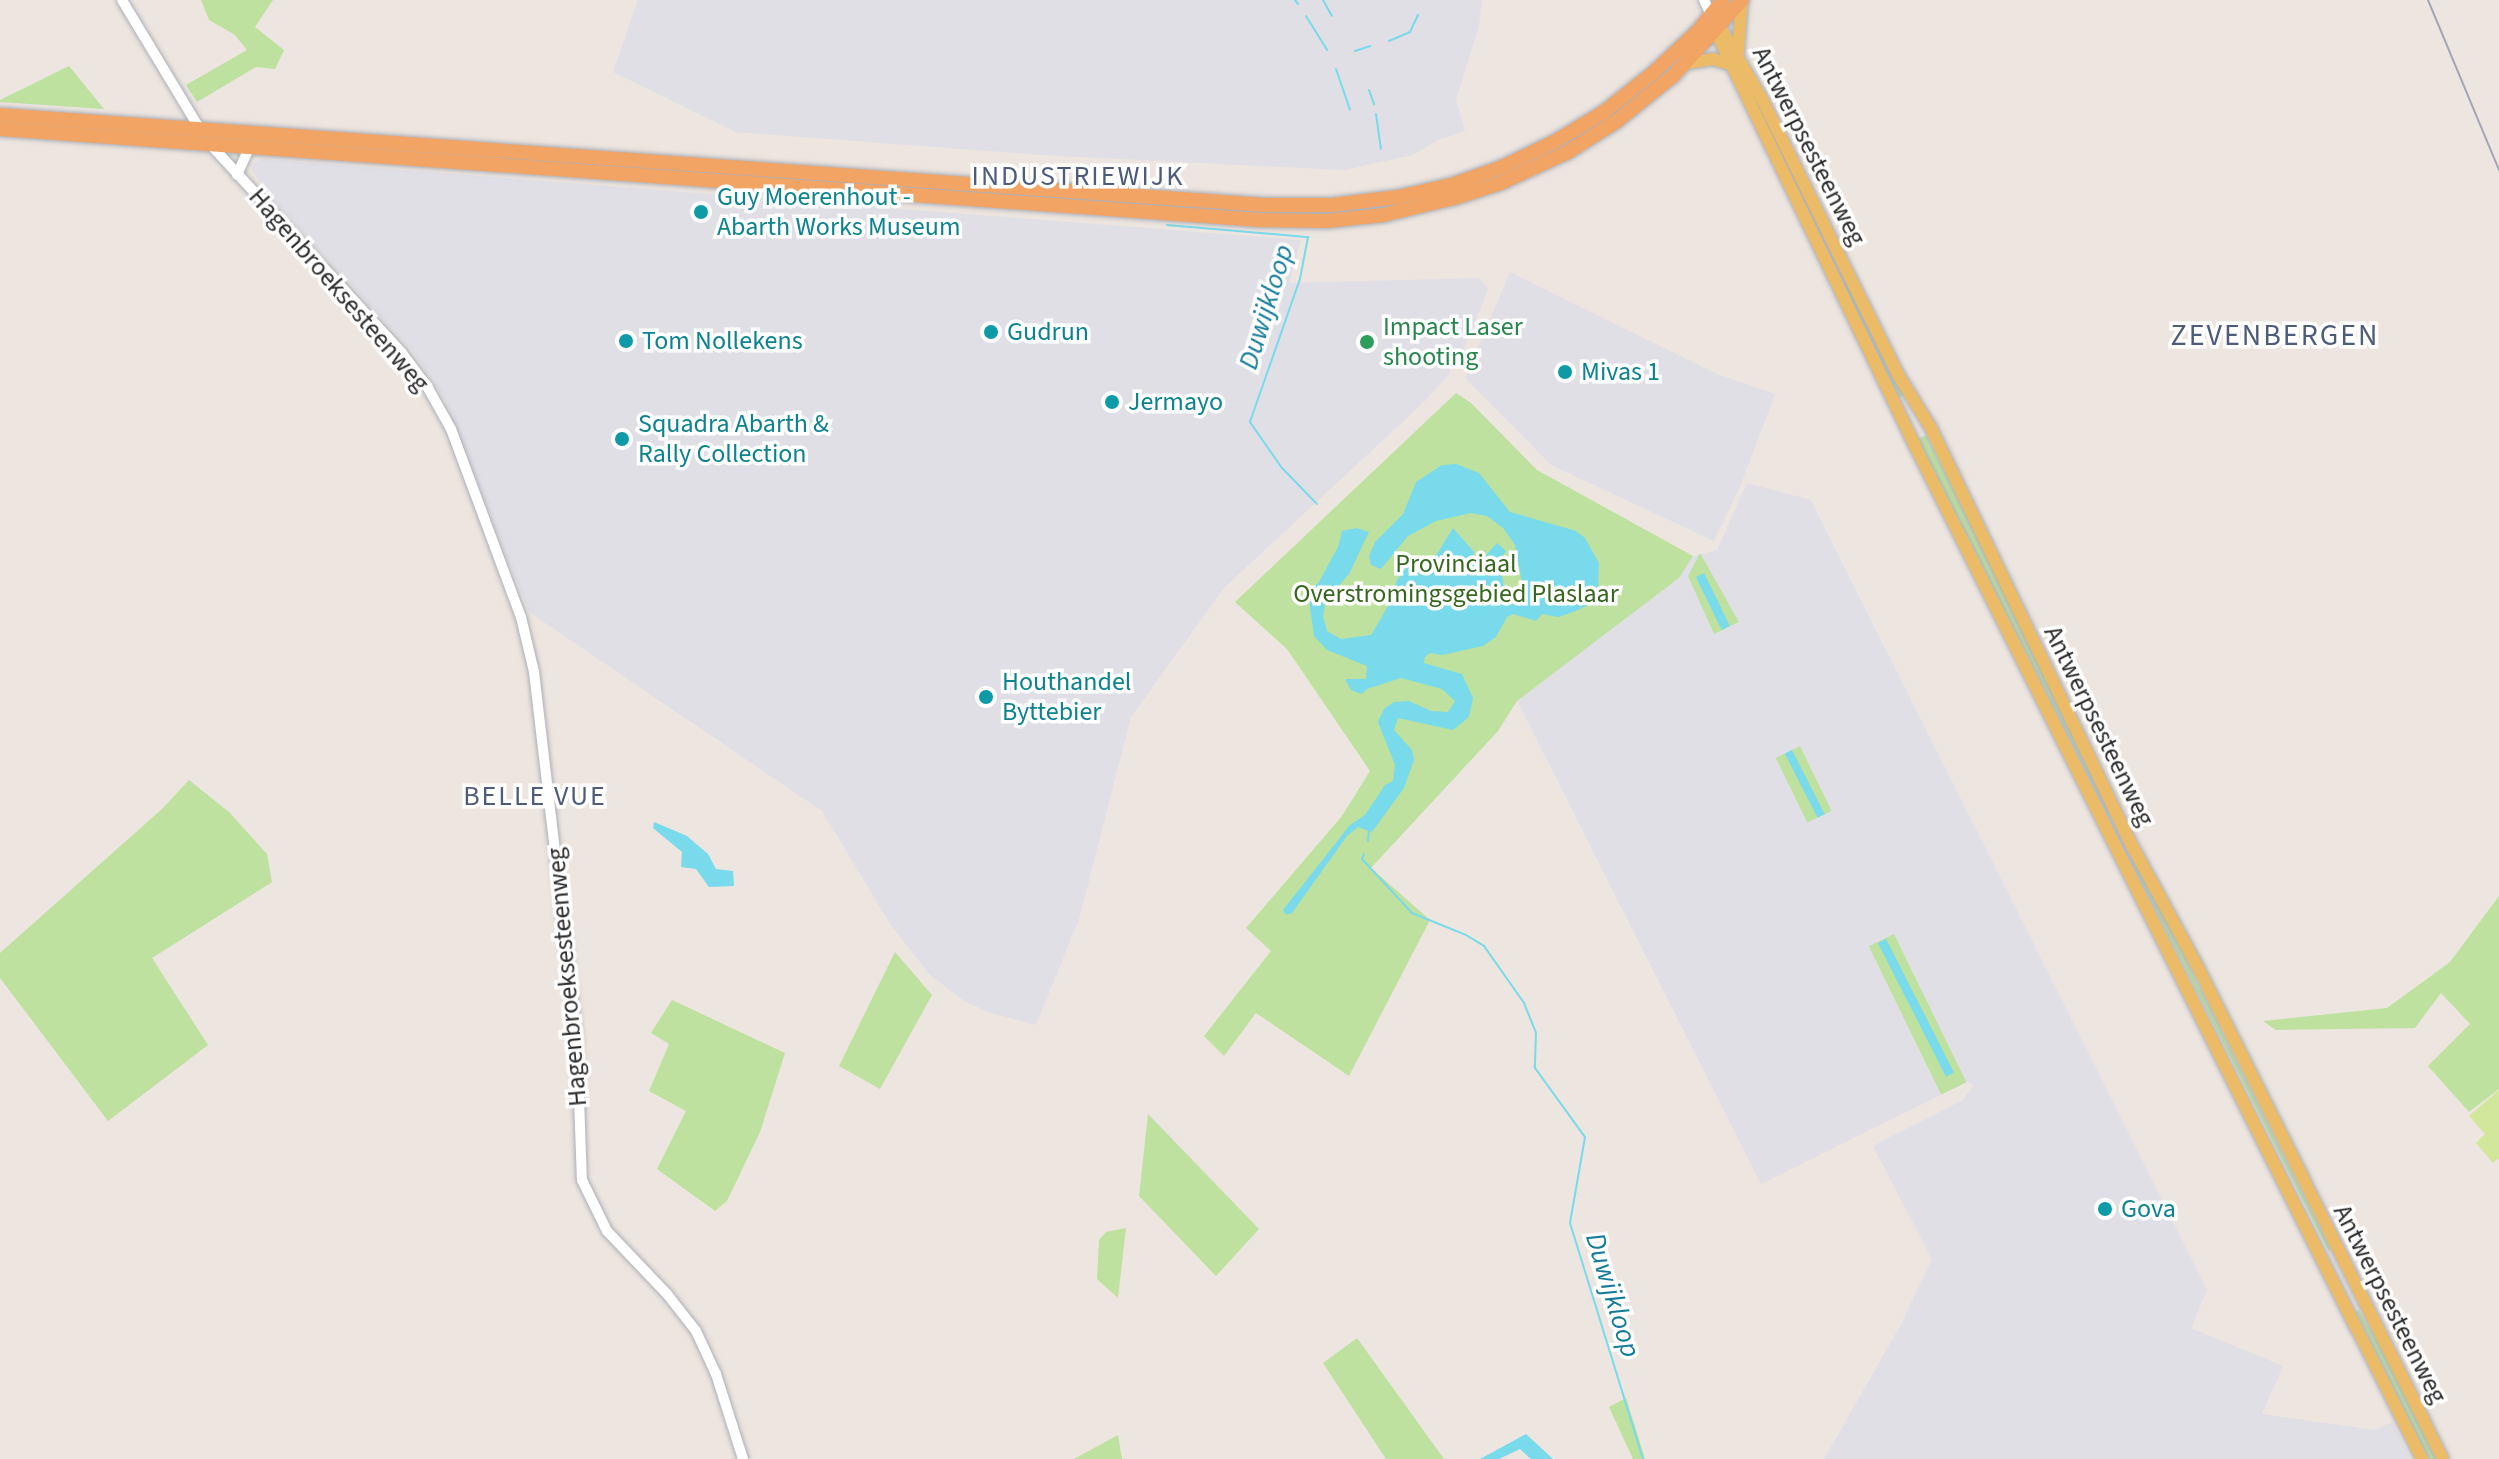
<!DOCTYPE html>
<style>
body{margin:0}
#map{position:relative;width:2499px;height:1459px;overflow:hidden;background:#ede5df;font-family:"Source Sans 3",sans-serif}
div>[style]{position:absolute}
.industrial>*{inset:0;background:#e0dfe6}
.green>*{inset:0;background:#bee19f;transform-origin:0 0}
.pitch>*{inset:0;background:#d1e79b}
.water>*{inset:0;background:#78daea;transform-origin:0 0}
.stream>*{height:2px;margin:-1px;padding:0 1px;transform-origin:1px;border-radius:1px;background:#78daea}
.roads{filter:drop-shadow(0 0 2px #acb0b8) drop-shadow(0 0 2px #acb0b8)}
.tertiary>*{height:10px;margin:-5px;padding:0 5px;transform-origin:5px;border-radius:5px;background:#fff}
.primary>*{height:12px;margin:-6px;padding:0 6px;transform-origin:6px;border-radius:6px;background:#ebbb67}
.trunk>*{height:14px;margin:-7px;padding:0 7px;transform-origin:7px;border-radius:7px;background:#f1a464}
.rail>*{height:2px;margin:-1px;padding:0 1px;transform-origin:1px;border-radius:1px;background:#a2a7b5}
.dots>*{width:22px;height:22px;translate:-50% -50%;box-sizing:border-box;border:4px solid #fff;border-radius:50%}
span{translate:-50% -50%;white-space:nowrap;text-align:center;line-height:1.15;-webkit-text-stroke:7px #fff;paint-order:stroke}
.street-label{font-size:26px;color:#2c2c2c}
.culture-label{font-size:26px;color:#0d838f}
.left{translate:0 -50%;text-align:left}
.leisure-label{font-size:26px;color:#27864d}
.park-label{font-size:26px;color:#37671e}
.neighbourhood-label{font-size:28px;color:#4e5c7b;letter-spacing:2px}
.water-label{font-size:28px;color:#147c99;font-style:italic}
.quarter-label{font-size:30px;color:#4e5c7b;letter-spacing:2px}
</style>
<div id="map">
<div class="industrial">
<i style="clip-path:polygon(638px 0,1482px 0,1479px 26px,1456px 99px,1465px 131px,1438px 140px,1413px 155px,1344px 170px,1041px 155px,736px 132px,613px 72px)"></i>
<i style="clip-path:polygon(262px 159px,1301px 240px,1289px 283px,1480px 278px,1488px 289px,1466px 345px,1448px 375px,1425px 401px,1224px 588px,1131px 717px,1079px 919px,1036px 1025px,991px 1013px,964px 1001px,930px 975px,890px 924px,822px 811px,529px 612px,444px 398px,414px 353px,272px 199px,252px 170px,253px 164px)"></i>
<i style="clip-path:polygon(1510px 272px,1717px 374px,1775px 394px,1740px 487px,1714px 541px,1551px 465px,1465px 378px)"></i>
<i style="clip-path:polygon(1747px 483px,1811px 500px,2207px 1290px,2191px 1328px,2283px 1366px,2262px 1414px,2375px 1430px,2392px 1422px,2410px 1459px,1824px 1459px,1899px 1328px,1932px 1259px,1873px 1146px,1963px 1100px,1974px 1085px,1967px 1082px,1761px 1184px,1517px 701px,1679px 578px,1693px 556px,1717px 550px)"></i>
</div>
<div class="green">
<i style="clip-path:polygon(201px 0,273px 0,255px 27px,284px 50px,275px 69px,256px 67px,197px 102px,186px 85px,247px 50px,235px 35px,209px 20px)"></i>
<i style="clip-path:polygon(69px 66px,104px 109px,0 102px,0 100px)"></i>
<i style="clip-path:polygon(1847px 279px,1906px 394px,1899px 398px,1841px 281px)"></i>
<i style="clip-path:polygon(1456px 393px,1471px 403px,1537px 470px,1693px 556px,1679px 578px,1517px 701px,1498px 731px,1371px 868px,1430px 920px,1349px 1076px,1256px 1013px,1224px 1056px,1204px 1036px,1271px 951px,1246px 928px,1342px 816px,1370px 771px,1287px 649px,1235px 602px)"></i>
<i style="clip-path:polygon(1926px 435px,2114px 813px,2108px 815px,1918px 439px)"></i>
<i style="clip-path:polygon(1700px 553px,1739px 622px,1714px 634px,1688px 576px)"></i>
<i style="left:1800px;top:746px;width:72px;height:27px;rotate:64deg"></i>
<i style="clip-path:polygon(189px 780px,229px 812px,267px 854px,272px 882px,152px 958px,208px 1045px,108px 1121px,0 978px,0 953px,162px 809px)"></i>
<i style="clip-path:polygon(2135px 857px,2330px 1248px,2329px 1252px,2130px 860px)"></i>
<i style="clip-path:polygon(2499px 896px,2499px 1089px,2469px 1112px,2428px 1066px,2470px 1024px,2441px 993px,2415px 1028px,2276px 1030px,2263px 1021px,2387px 1008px,2450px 962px)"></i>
<i style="left:1894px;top:934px;width:165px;height:28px;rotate:64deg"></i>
<i style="clip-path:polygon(895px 952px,932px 995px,880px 1089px,839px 1066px)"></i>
<i style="clip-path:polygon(672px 1000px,785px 1053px,760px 1132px,727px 1201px,715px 1211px,657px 1169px,686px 1111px,649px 1091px,669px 1044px,651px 1033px)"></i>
<i style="clip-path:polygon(1148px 1114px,1259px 1229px,1216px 1276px,1139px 1196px)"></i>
<i style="clip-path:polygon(1126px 1228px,1118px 1298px,1097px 1279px,1099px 1240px,1106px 1232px)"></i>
<i style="clip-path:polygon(2359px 1310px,2380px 1346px,2436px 1459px,2429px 1459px,2356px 1312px)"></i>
<i style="clip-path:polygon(1357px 1338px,1444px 1459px,1386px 1459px,1323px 1363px)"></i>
<i style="clip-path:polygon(1626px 1398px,1638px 1436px,1645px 1459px,1633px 1459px,1609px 1407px)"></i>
<i style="clip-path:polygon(1118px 1435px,1122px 1459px,1074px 1459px)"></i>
</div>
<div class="pitch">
<i style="clip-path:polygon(2499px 1090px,2499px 1158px,2493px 1163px,2476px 1143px,2485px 1134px,2469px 1116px)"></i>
</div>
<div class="water">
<i style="clip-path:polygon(1456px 464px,1479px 473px,1510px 512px,1576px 531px,1585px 538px,1599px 563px,1598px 588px,1590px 604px,1576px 611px,1558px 617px,1542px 614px,1536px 621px,1513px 614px,1507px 617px,1496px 637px,1483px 646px,1442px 655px,1430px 653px,1425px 657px,1424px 663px,1462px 674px,1473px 698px,1469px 717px,1453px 730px,1398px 718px,1394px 730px,1412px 750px,1414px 760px,1404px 788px,1372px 832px,1358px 827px,1347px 836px,1292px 913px,1286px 915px,1283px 910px,1350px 825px,1365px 815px,1385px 785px,1393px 781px,1395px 765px,1378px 722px,1384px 709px,1394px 702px,1409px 701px,1431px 711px,1448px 712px,1455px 701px,1442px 689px,1401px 678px,1367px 689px,1362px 694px,1351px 690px,1345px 679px,1366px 679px,1367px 666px,1327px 650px,1314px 636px,1308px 592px,1319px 582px,1338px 547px,1342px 531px,1356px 528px,1369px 532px,1349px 574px,1326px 600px,1323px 616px,1327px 631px,1341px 639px,1371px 635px,1391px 601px,1397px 580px,1406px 568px,1437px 554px,1453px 528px,1474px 552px,1473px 562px,1479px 563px,1497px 543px,1506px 551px,1499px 562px,1507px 599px,1513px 601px,1524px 594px,1515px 545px,1503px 528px,1487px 516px,1471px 513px,1436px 521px,1408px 536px,1381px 569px,1371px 565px,1369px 556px,1375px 542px,1403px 514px,1416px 482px,1442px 465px)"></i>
<i style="left:1704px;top:573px;width:59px;height:9px;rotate:64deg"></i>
<i style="left:1792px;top:750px;width:72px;height:8px;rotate:63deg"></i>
<i style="clip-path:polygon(654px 822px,687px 836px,708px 854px,716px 869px,733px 871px,734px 886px,709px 887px,696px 869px,681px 867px,682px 852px,653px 828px)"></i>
<i style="left:1886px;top:939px;width:150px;height:9px;rotate:63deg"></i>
<i style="clip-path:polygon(1526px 1434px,1553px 1459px,1531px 1459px,1520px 1449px,1499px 1459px,1480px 1459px)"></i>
</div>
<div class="stream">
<i style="left:1295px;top:0;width:5px;rotate:53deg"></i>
<i style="left:1323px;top:0;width:18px;rotate:61deg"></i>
<i style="left:1306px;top:16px;width:40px;rotate:58deg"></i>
<i style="left:1389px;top:41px;width:23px;rotate:-23deg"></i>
<i style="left:1410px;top:32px;width:19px;rotate:-65deg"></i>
<i style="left:1355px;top:51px;width:16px;rotate:-18deg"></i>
<i style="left:1336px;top:69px;width:43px;rotate:71.1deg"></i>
<i style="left:1369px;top:90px;width:15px;rotate:70deg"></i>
<i style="left:1376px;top:114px;width:35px;rotate:82deg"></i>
<i style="left:1167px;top:225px;width:142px;rotate:4.9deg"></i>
<i style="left:1308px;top:237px;width:43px;rotate:100.8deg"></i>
<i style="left:1300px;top:279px;width:151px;rotate:109.3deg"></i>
<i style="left:1250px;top:422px;width:56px;rotate:55.2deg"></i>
<i style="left:1282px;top:468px;width:50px;rotate:45.8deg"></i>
<i style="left:1368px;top:841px;width:11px;rotate:-85deg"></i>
<i style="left:1364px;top:854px;width:5px;rotate:112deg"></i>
<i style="left:1362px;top:859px;width:74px;rotate:47.2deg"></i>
<i style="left:1412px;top:913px;width:58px;rotate:22.2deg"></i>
<i style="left:1466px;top:935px;width:21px;rotate:31deg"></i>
<i style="left:1484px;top:946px;width:70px;rotate:54.9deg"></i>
<i style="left:1524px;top:1003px;width:32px;rotate:68deg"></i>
<i style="left:1536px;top:1033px;width:35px;rotate:92deg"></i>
<i style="left:1535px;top:1068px;width:85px;rotate:54.1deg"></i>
<i style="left:1585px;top:1137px;width:87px;rotate:99.9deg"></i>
<i style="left:1570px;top:1223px;width:247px;rotate:72.8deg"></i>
</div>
<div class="roads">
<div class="tertiary">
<i style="left:122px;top:0;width:153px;rotate:58.9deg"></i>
<i style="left:1704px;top:0;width:17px;rotate:65deg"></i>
<i style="left:210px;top:144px;width:284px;rotate:47.4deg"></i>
<i style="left:402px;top:353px;width:44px;rotate:53.4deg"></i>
<i style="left:428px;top:388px;width:47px;rotate:60.7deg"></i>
<i style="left:451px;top:429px;width:201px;rotate:69.6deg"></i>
<i style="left:521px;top:617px;width:57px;rotate:76.7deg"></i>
<i style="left:534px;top:672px;width:371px;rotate:83.3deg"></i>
<i style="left:577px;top:1040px;width:140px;rotate:88deg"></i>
<i style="left:582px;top:1180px;width:57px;rotate:63.9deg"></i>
<i style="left:607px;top:1231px;width:87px;rotate:46.4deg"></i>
<i style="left:667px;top:1294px;width:47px;rotate:51.9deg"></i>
<i style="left:696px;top:1331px;width:47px;rotate:65.1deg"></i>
<i style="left:716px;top:1374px;width:89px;rotate:72.4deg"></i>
<i style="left:237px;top:175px;width:30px;rotate:-66deg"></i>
</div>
<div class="primary">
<i style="left:1716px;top:20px;width:91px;rotate:59.8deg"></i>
<i style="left:1762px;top:99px;width:309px;rotate:63.7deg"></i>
<i style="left:1899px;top:376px;width:61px;rotate:58.4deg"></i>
<i style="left:1931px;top:428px;width:467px;rotate:64.3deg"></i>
<i style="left:2134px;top:849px;width:136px;rotate:61.6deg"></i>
<i style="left:2199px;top:969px;width:547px;rotate:63.53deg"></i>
<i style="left:1713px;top:26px;width:466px;rotate:64.3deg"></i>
<i style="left:1915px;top:446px;width:1133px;rotate:63.41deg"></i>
<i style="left:1738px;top:52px;width:52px;rotate:-85.6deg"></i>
<i style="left:1688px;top:63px;width:25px;rotate:-9deg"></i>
<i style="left:1713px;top:59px;width:17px;rotate:17deg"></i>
</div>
<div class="trunk">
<i style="left:0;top:115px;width:1268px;rotate:4.07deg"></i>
<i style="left:1265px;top:205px;width:67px"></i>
<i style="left:1332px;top:205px;width:66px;rotate:-6.9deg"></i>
<i style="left:1398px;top:197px;width:54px;rotate:-12.8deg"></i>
<i style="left:1451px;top:185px;width:52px;rotate:-19.1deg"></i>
<i style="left:1500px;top:168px;width:62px;rotate:-25.7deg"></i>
<i style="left:1556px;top:141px;width:56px;rotate:-31.1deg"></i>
<i style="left:1604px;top:112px;width:61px;rotate:-38.4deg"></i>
<i style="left:1652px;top:74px;width:63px;rotate:-43.1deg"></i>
<i style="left:1698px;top:31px;width:40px;rotate:-51deg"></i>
<i style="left:0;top:129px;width:1263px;rotate:4.13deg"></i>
<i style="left:1260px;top:220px;width:67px;rotate:0.9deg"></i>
<i style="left:1327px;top:221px;width:56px;rotate:-6.1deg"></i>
<i style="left:1383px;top:215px;width:73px;rotate:-13.5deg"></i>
<i style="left:1454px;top:198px;width:49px;rotate:-17.7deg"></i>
<i style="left:1501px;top:183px;width:74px;rotate:-24.8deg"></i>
<i style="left:1568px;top:152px;width:58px;rotate:-32.3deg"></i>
<i style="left:1617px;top:121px;width:72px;rotate:-38.8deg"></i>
<i style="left:1673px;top:76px;width:103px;rotate:-47.8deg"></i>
</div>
</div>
<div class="rail">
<i style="left:2428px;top:0;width:184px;rotate:67.3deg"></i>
</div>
<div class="dots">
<i style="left:701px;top:212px;background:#0f9aa8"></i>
<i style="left:991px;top:332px;background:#0f9aa8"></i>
<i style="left:626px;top:341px;background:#0f9aa8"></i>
<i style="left:1367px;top:342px;background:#2e9e5b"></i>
<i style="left:1565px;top:372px;background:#0f9aa8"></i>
<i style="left:1112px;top:402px;background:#0f9aa8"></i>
<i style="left:622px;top:439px;background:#0f9aa8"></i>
<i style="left:986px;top:697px;background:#0f9aa8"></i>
<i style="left:2105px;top:1209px;background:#0f9aa8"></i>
</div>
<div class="street-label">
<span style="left:1809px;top:146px;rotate:63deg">Antwerpsesteenweg</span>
<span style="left:339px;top:290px;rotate:49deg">Hagenbroeksesteenweg</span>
<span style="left:2099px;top:726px;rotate:64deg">Antwerpsesteenweg</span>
<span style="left:567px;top:977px;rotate:-95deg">Hagenbroeksesteenweg</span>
<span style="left:2390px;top:1304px;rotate:63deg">Antwerpsesteenweg</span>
</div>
<div class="culture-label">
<span class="left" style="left:717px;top:212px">Guy Moerenhout -<br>Abarth Works Museum</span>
<span class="left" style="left:1007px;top:332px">Gudrun</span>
<span class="left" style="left:642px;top:341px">Tom Nollekens</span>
<span class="left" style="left:1581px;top:372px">Mivas 1</span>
<span class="left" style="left:1128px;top:402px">Jermayo</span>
<span class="left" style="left:638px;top:439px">Squadra Abarth &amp;<br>Rally Collection</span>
<span class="left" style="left:1002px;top:697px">Houthandel<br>Byttebier</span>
<span class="left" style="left:2121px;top:1209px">Gova</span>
</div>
<div class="leisure-label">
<span class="left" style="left:1383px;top:342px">Impact Laser<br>shooting</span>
</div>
<div class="park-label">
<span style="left:1456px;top:579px">Provinciaal<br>Overstromingsgebied Plaslaar</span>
</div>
<div class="neighbourhood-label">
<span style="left:1078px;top:176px">INDUSTRIEWIJK</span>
<span style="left:535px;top:796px">BELLE VUE</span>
</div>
<div class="water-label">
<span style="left:1266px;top:307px;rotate:-73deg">Duwijkloop</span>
<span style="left:1613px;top:1295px;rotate:73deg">Duwijkloop</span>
</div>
<div class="quarter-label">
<span style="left:2275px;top:336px">ZEVENBERGEN</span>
</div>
</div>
